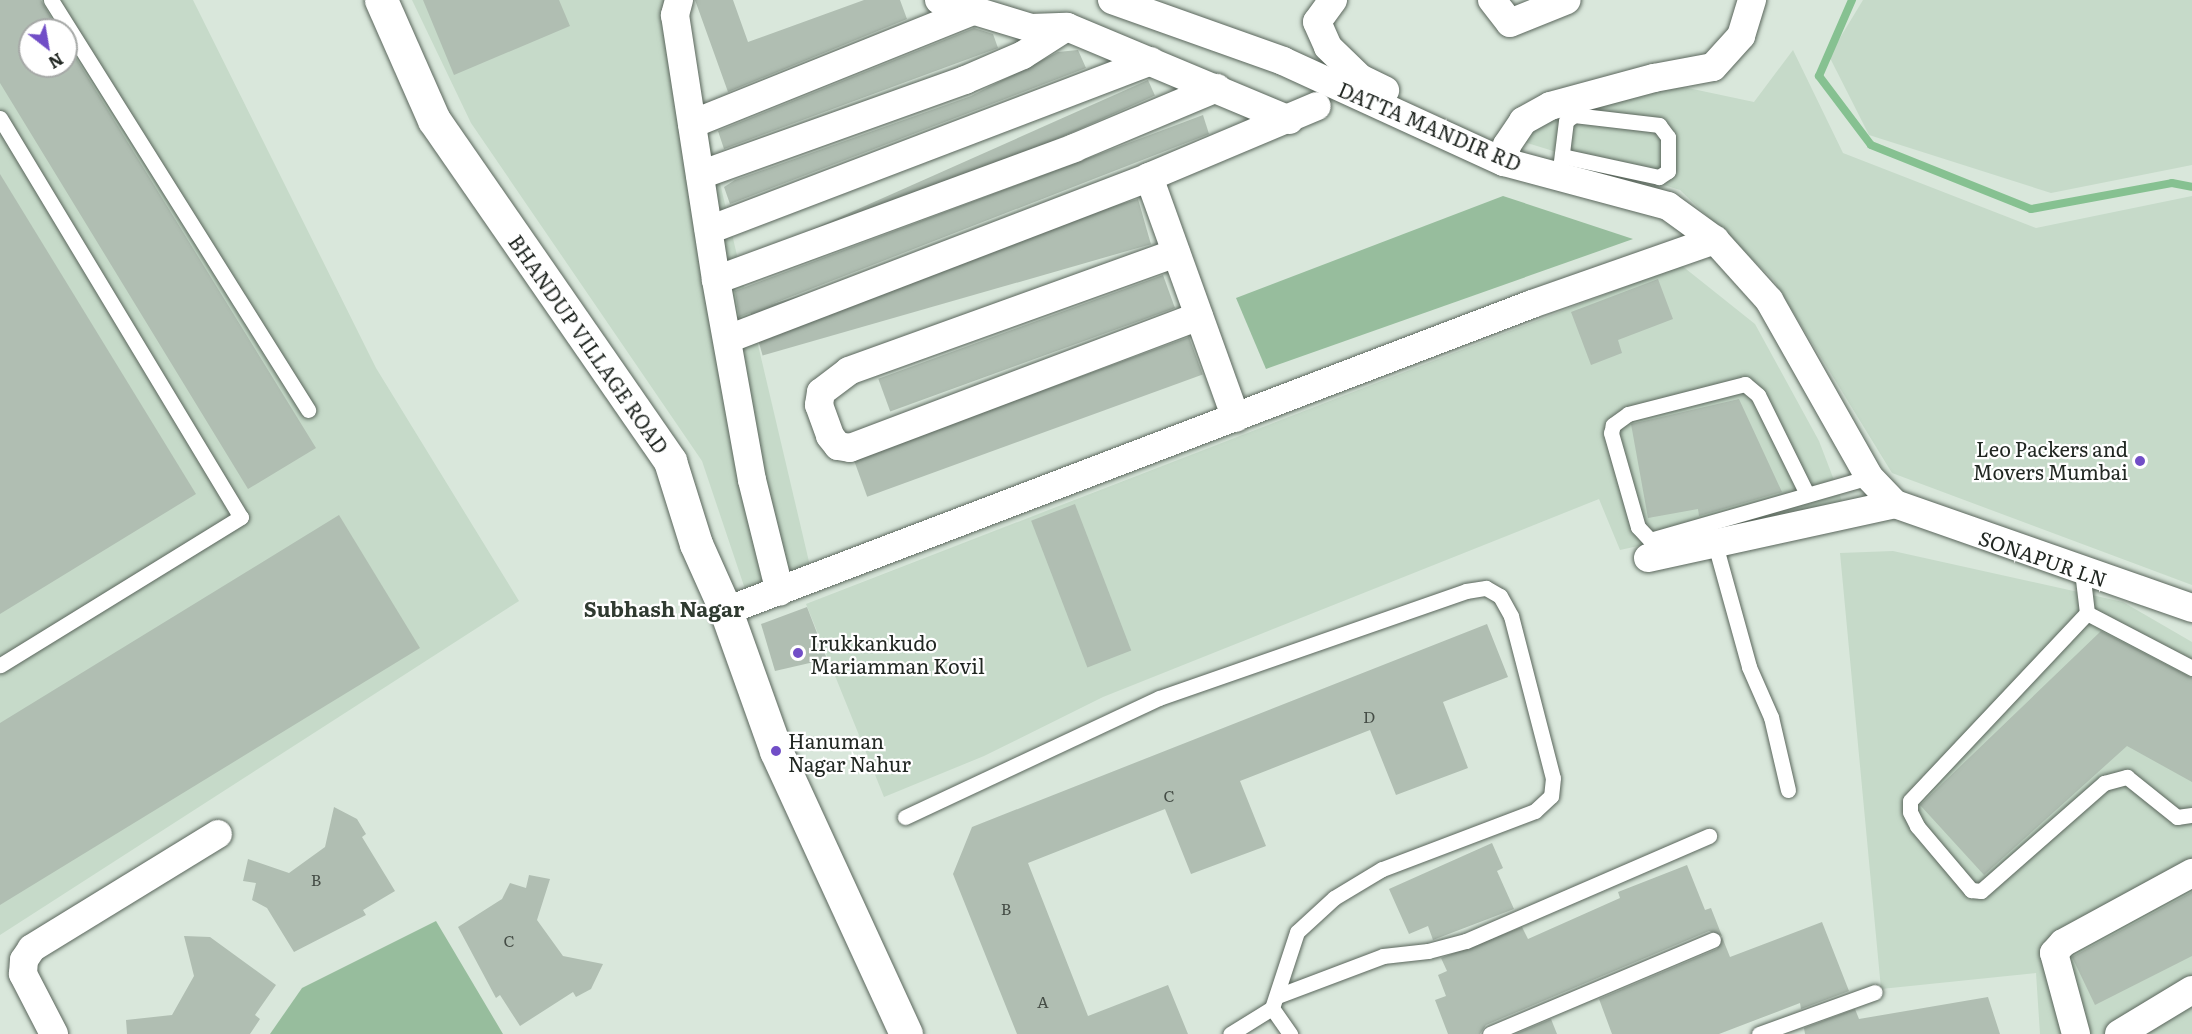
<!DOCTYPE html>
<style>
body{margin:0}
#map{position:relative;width:2192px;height:1034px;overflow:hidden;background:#d9e7db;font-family:Literata,serif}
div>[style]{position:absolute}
.built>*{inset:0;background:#c6dac9}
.green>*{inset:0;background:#97bd9d}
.stream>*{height:8px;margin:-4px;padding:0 4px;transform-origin:4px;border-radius:4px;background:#86c191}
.building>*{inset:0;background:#b0beb2;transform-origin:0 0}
.roads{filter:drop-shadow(0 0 2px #5a665c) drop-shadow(0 0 2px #5a665c)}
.lane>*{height:15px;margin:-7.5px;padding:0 7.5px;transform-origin:7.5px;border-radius:7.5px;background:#fff}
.street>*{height:28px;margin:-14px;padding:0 14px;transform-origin:14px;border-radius:14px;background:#fff}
.secondary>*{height:33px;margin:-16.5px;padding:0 16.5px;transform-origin:16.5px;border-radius:16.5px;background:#fff}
.dots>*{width:16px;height:16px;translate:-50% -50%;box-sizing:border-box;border:3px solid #fff;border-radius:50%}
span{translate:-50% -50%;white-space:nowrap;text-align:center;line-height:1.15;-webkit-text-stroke:4.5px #fff;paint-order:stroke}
.number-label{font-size:16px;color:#454d46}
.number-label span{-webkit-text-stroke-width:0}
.street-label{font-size:20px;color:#212722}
.poi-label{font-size:20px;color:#212722}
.right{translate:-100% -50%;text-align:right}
.left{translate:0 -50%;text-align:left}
.neighbourhood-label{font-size:21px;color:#2f3a30;font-weight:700}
.north{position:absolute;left:18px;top:18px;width:60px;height:60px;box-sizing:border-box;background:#fff;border:2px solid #a6a9a7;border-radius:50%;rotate:149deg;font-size:16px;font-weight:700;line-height:24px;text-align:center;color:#212722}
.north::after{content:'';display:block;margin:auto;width:21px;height:27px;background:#714ec7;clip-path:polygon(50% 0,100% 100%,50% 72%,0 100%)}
</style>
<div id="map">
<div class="built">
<i style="clip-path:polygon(evenodd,0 0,193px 0,376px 368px,519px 601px,0 935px,0 0,30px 30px,66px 30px,66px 66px,30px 66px,30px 30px)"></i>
<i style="clip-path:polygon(412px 0,677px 0,810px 566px,745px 589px,702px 461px,471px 123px)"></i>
<i style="clip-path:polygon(1863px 0,2192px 0,2192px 165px,2051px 193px,1869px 135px,1829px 56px)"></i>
<i style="clip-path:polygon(1793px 50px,1843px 153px,2036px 228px,2192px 196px,2192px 585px,1892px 473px,1773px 279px,1680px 190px,1521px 141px,1534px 118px,1655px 81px,1754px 102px)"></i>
<i style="clip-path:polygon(1681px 265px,1755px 324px,1819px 441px,1842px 501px,1620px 550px,1599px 499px,1103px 697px,984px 756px,884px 797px,806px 604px)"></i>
<i style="clip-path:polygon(1893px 551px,2123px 602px,2192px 642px,2192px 1034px,2040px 1034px,2036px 973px,1881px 989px,1840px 553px)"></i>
</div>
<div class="green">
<i style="clip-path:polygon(1503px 196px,1633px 239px,1266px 369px,1236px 298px)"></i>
<i style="clip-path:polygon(436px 921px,503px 1034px,270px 1034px,302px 988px)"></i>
</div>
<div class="stream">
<i style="left:1852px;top:0;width:83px;rotate:113.5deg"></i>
<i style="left:1819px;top:76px;width:86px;rotate:53deg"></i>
<i style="left:1871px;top:145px;width:172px;rotate:21.8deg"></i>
<i style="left:2031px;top:209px;width:143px;rotate:-10.4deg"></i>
<i style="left:2172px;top:183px;width:20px;rotate:11deg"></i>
</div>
<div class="building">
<i style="clip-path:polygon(0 0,41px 0,58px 30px,30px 30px,30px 66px,66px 66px,66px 42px,316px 448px,248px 489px,0 83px)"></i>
<i style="clip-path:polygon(423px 0,559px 0,570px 26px,454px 75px)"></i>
<i style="clip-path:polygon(695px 0,733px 0,748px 42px,864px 0,900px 0,907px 19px,728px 92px)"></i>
<i style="clip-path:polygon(974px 28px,993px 34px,998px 48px,724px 149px,718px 131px)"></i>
<i style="clip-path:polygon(1078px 50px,1086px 68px,730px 204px,724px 187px,735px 180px,971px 96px,1058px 52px)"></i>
<i style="left:1148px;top:80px;width:17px;height:436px;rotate:66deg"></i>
<i style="clip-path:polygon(1203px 115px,1209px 134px,739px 317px,735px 291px)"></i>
<i style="clip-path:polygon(0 174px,196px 494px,0 614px)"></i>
<i style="left:1138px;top:199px;width:47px;height:404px;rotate:74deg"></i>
<i style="left:1163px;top:275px;width:35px;height:303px;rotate:70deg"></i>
<i style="clip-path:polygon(1658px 279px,1673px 319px,1618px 340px,1622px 353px,1591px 365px,1571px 312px)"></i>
<i style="left:1189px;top:337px;width:40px;height:357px;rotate:70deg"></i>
<i style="clip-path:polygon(1739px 399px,1782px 492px,1699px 516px,1698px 509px,1648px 518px,1631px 424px)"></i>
<i style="left:1075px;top:504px;width:157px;height:47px;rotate:69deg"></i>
<i style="clip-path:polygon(339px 515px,420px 648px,0 905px,0 723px)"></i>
<i style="clip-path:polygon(807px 607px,827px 659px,775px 671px,761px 624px)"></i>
<i style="clip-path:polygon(1487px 624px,1508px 677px,1443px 702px,1468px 768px,1396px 795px,1370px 730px,1240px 781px,1266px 846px,1191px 874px,1165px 809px,1028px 863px,1088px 1016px,1168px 985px,1188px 1034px,1017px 1034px,953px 874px,972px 827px)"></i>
<i style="clip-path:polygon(2101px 631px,2192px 678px,2192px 782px,2127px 746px,1984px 875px,1920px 805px)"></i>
<i style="clip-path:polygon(334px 807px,357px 819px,366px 834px,362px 837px,395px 891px,363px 910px,366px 915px,294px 952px,267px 908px,252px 900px,256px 883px,243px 881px,248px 859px,289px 873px,325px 847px)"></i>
<i style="clip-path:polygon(1492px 843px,1503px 868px,1497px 871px,1514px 909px,1433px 940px,1428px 926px,1409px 934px,1389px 889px)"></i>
<i style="clip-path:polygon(1687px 865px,1705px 910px,1711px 908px,1722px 936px,1709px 931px,1486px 1025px,1480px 1034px,1448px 1034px,1435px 1000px,1446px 996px,1438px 975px,1447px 971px,1441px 958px,1522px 927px,1528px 939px,1620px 898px,1618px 892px)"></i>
<i style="clip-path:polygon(529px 875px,550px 879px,537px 920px,563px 956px,603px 964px,591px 989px,576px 997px,573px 992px,520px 1026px,500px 995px,496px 998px,458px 927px,502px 899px,510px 883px,526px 888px)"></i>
<i style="clip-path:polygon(2192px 892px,2192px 956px,2095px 1005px,2072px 957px)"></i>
<i style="clip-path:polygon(1822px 922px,1849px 991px,1801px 1009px,1800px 1003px,1719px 1034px,1612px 1034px,1599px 999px,1717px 949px,1722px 937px,1730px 957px)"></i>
<i style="clip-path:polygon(184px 936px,210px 937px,276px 985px,255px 1015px,260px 1019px,250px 1034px,127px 1034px,126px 1020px,172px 1015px,194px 976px)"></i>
<i style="clip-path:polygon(1988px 997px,2000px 1034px,1805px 1034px,1804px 1028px,1855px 1009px,1859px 1019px)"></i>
<i style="clip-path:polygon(1551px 1019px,1557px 1034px,1515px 1034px)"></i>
</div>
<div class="roads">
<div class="lane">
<i style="left:51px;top:0;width:484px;rotate:57.9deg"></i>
<i style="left:0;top:118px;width:466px;rotate:58.9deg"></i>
<i style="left:241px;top:517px;width:283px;rotate:148.4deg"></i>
<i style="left:1559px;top:177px;width:56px;rotate:-82.9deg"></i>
<i style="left:1566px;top:121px;width:10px;rotate:-37deg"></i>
<i style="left:1574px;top:115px;width:86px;rotate:6.7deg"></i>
<i style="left:1659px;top:125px;width:15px;rotate:53deg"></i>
<i style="left:1668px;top:137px;width:34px;rotate:90deg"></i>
<i style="left:1668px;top:171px;width:11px;rotate:146deg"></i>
<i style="left:1659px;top:177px;width:99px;rotate:-167.8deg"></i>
<i style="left:1807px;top:494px;width:110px;rotate:-116.3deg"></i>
<i style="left:1758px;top:395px;width:17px;rotate:-140deg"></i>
<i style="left:1745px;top:384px;width:121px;rotate:165.6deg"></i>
<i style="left:1628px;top:414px;width:19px;rotate:144deg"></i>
<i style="left:1613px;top:425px;width:8px;rotate:104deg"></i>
<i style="left:1611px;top:433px;width:98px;rotate:74deg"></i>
<i style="left:1638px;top:527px;width:18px;rotate:47deg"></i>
<i style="left:1650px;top:540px;width:228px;rotate:-16deg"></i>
<i style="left:1715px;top:544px;width:128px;rotate:74.5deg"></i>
<i style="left:1749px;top:667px;width:55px;rotate:66.3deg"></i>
<i style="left:1771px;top:717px;width:75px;rotate:76.9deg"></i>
<i style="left:2082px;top:571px;width:42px;rotate:83.2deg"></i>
<i style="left:2192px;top:668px;width:119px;rotate:-152.4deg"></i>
<i style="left:2087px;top:613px;width:258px;rotate:133.3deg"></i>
<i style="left:1910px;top:801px;width:11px;rotate:90deg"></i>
<i style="left:1910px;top:812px;width:16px;rotate:63deg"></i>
<i style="left:1917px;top:826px;width:84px;rotate:49.8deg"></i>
<i style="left:1971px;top:890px;width:10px;rotate:6deg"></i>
<i style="left:1981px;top:891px;width:164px;rotate:-41.3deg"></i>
<i style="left:2104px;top:783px;width:24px;rotate:-15deg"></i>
<i style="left:2127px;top:777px;width:64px;rotate:38.7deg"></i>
<i style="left:2177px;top:817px;width:15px;rotate:-8deg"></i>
<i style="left:905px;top:817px;width:280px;rotate:-25.1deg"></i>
<i style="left:1159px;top:698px;width:325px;rotate:-19.2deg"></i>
<i style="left:1466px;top:591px;width:20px;rotate:-9deg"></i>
<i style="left:1486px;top:588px;width:16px;rotate:30deg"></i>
<i style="left:1500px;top:596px;width:23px;rotate:61deg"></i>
<i style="left:1511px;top:616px;width:167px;rotate:75.5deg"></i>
<i style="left:1553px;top:778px;width:18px;rotate:96deg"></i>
<i style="left:1551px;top:796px;width:22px;rotate:137deg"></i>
<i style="left:1535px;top:811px;width:164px;rotate:159.2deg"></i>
<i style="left:1382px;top:869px;width:56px;rotate:148.9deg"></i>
<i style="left:1334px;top:898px;width:50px;rotate:137.4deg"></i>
<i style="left:1297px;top:932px;width:80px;rotate:108.2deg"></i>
<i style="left:1272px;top:1008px;width:49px;rotate:148.2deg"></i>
<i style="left:1280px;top:995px;width:110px;rotate:-20.7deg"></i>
<i style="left:1383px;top:956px;width:45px;rotate:-6.3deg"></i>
<i style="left:1428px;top:951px;width:39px;rotate:-15deg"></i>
<i style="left:1466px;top:941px;width:265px;rotate:-23.4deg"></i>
<i style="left:1272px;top:1008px;width:32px;rotate:55deg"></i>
<i style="left:1490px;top:1034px;width:242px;rotate:-22.9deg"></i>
<i style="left:1759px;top:1034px;width:123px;rotate:-19.9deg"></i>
</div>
<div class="street">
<i style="left:679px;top:0;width:16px;rotate:105deg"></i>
<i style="left:675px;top:15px;width:268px;rotate:81.2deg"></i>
<i style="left:716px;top:280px;width:203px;rotate:79.8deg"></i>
<i style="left:752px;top:480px;width:115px;rotate:76deg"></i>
<i style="left:939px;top:0;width:96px;rotate:16.9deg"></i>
<i style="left:1031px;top:28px;width:36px;rotate:-2deg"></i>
<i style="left:1067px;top:27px;width:241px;rotate:22.7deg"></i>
<i style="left:1112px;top:0;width:182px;rotate:19.6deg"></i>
<i style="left:1283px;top:61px;width:243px;rotate:24.6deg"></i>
<i style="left:1504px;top:162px;width:170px;rotate:15deg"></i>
<i style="left:1668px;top:206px;width:58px;rotate:35.9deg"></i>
<i style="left:1715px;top:240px;width:81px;rotate:48deg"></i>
<i style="left:1769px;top:300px;width:203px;rotate:60.5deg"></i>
<i style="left:1869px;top:477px;width:37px;rotate:46deg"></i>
<i style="left:1895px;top:504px;width:315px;rotate:19.3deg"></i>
<i style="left:1333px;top:0;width:27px;rotate:126deg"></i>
<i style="left:1317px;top:22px;width:27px;rotate:66deg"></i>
<i style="left:1328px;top:47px;width:45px;rotate:44.1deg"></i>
<i style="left:1360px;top:78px;width:28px;rotate:26deg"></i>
<i style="left:1492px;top:0;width:29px;rotate:52deg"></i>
<i style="left:1510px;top:23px;width:61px;rotate:-22deg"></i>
<i style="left:692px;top:124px;width:300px;rotate:-21.9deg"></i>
<i style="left:1504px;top:162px;width:17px;rotate:-80deg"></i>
<i style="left:1507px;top:145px;width:29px;rotate:-56deg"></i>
<i style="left:1523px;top:121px;width:31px;rotate:-29deg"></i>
<i style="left:1550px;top:106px;width:108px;rotate:-15.1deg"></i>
<i style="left:1654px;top:78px;width:60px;rotate:-10.6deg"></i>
<i style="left:1713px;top:67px;width:42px;rotate:-47.9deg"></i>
<i style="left:1741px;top:36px;width:38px;rotate:-73deg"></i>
<i style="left:700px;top:175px;width:282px;rotate:-19.7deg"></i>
<i style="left:965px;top:80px;width:63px;rotate:-23.3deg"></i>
<i style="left:1023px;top:55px;width:52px;rotate:-32.5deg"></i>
<i style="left:1149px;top:177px;width:256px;rotate:70.2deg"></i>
<i style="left:709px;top:230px;width:473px;rotate:-20.9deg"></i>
<i style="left:1176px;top:253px;width:348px;rotate:160.2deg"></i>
<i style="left:849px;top:371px;width:35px;rotate:143deg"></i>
<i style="left:821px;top:392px;width:13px;rotate:99deg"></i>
<i style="left:819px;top:405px;width:33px;rotate:70deg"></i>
<i style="left:830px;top:436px;width:13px;rotate:51deg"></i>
<i style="left:838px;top:446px;width:12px;rotate:9deg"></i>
<i style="left:850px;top:448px;width:373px;rotate:-20.7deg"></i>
<i style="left:716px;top:280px;width:382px;rotate:-20.2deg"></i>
<i style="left:1074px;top:148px;width:155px;rotate:-22.8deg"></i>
<i style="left:728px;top:339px;width:451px;rotate:-21deg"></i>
<i style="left:1149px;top:177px;width:182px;rotate:-22.9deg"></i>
<i style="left:1648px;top:558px;width:253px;rotate:-12.3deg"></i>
<i style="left:726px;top:611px;width:862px;rotate:-20.85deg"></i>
<i style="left:1532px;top:304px;width:194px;rotate:-19.3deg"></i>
<i style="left:54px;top:1034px;width:68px;rotate:-117.3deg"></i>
<i style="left:23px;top:974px;width:14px;rotate:-86deg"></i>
<i style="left:24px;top:960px;width:14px;rotate:-56deg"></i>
<i style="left:32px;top:948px;width:218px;rotate:-31.5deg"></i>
<i style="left:2076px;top:1034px;width:84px;rotate:-105.2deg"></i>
<i style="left:2054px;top:953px;width:13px;rotate:-48deg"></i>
<i style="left:2063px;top:943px;width:147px;rotate:-28.5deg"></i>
<i style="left:2119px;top:1034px;width:85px;rotate:-31.1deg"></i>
</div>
<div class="secondary">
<i style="left:381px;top:0;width:131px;rotate:66.2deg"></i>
<i style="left:434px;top:120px;width:415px;rotate:55.3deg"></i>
<i style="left:670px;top:461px;width:87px;rotate:72.6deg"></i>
<i style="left:696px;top:544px;width:73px;rotate:65.9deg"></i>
<i style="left:726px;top:611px;width:149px;rotate:70.3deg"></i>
<i style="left:776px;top:751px;width:311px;rotate:65.3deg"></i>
</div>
</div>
<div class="dots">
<i style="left:2140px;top:461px;background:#714ec7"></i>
<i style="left:798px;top:653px;background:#714ec7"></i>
<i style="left:776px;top:751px;background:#714ec7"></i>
</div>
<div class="number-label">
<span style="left:1369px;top:716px">D</span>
<span style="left:1169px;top:795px">C</span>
<span style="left:316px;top:879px">B</span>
<span style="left:1006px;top:908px">B</span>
<span style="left:509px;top:940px">C</span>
<span style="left:1043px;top:1001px">A</span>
</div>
<div class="street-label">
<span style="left:1430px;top:126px;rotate:23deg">DATTA MANDIR RD</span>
<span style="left:589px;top:344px;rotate:55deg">BHANDUP VILLAGE ROAD</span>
<span style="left:2043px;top:558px;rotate:19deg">SONAPUR LN</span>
</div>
<div class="poi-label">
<span class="right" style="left:2128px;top:460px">Leo Packers and<br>Movers Mumbai</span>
<span class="left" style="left:810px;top:654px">Irukkankudo<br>Mariamman Kovil</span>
<span class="left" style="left:788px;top:752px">Hanuman<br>Nagar Nahur</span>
</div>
<div class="neighbourhood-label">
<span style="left:664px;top:608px">Subhash Nagar</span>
</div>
<div class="north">N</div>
</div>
